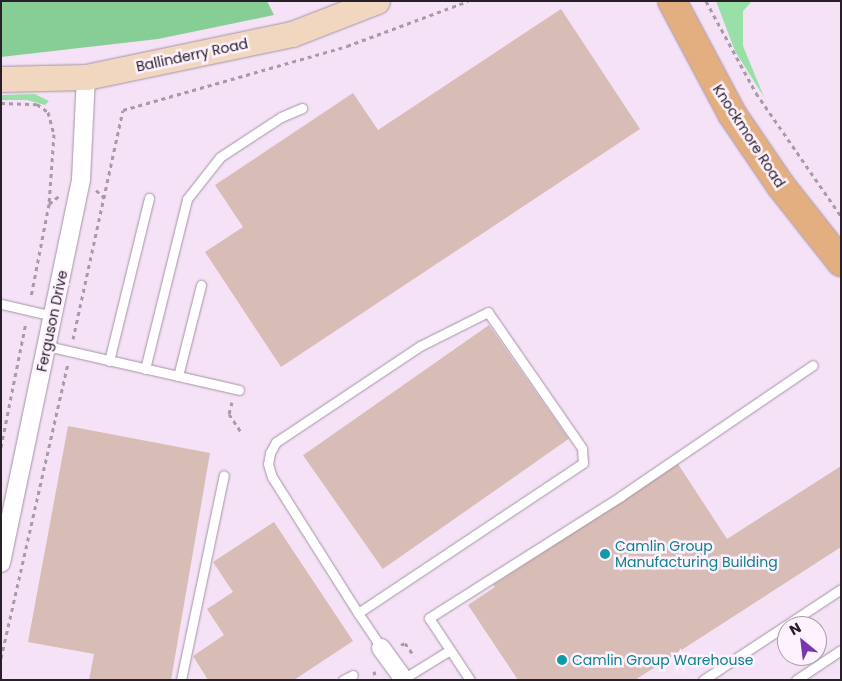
<!DOCTYPE html>
<style>
body{margin:0}
#map{position:relative;width:842px;height:681px;overflow:hidden;background:#f5e2f6;font-family:Poppins,sans-serif}
div>[style]{position:absolute}
.green>*{inset:0;background:#98e0a7}
.forest>*{inset:0;background:#87ce96}
.building>*{inset:0;background:#d8bcb6;transform-origin:0 0}
.path>*{height:3px;margin-top:-1.5px;transform-origin:0;background:repeating-linear-gradient(90deg,#a89aa9 0 4px,transparent 0 8px)}
.roads{filter:drop-shadow(0 0 1px #a493a5) drop-shadow(0 0 1px #a493a5)}
.service>*{height:9px;margin:-4.5px;padding:0 4.5px;transform-origin:4.5px;border-radius:4.5px;background:#fff}
.minor>*{height:18px;margin:-9px;padding:0 9px;transform-origin:9px;border-radius:9px;background:#fff}
.secondary>*{height:25px;margin:-12.5px;padding:0 12.5px;transform-origin:12.5px;border-radius:12.5px;background:#f1d7c0}
.primary>*{height:28px;margin:-14px;padding:0 14px;transform-origin:14px;border-radius:14px;background:#e3af81}
.dots>*{width:14px;height:14px;translate:-50% -50%;box-sizing:border-box;border:2px solid #fef2fe;border-radius:50%}
span{translate:-50% -50%;white-space:nowrap;text-align:center;line-height:1.15;-webkit-text-stroke:5px #fef2fe;paint-order:stroke}
.street-label{font-size:14px;color:#272028}
.culture-label{font-size:14px;color:#0d838f}
.left{translate:0 -50%;text-align:left}
.frame{position:absolute;inset:0;border:2px solid #272028;pointer-events:none}
.north{position:absolute;left:777px;top:616px;width:50px;height:50px;box-sizing:border-box;background:#fef2fe;border:1px solid #a89ea8;border-radius:50%;rotate:331deg;font-size:14px;font-weight:700;line-height:20px;text-align:center;color:#272028}
.north::after{content:'';display:block;margin:auto;width:18px;height:22px;background:#7937ac;clip-path:polygon(50% 0,100% 100%,50% 72%,0 100%)}
</style>
<div id="map">
<div class="green">
<i style="clip-path:polygon(716px 1px,752px 1px,743px 11px,743px 46px,764px 97px,735px 51px)"></i>
<i style="clip-path:polygon(35px 94px,49px 101px,45px 105px,27px 100px,1px 100px,1px 95px)"></i>
</div>
<div class="forest">
<i style="clip-path:polygon(1px 1px,267px 1px,274px 15px,158px 39px,1px 57px)"></i>
</div>
<div class="building">
<i style="clip-path:polygon(561px 9px,640px 129px,281px 367px,205px 252px,243px 227px,215px 185px,353px 93px,378px 130px)"></i>
<i style="left:489px;top:325px;width:139px;height:227px;rotate:55deg"></i>
<i style="clip-path:polygon(68px 426px,210px 453px,171px 680px,89px 680px,94px 654px,28px 642px)"></i>
<i style="clip-path:polygon(678px 464px,727px 539px,841px 466px,841px 547px,635px 680px,518px 680px,468px 605px,495px 587px,493px 585px)"></i>
<i style="clip-path:polygon(274px 522px,353px 641px,294px 680px,208px 680px,193px 656px,224px 635px,207px 609px,233px 592px,213px 562px)"></i>
</div>
<div class="path">
<i style="left:706px;top:1px;width:105px;rotate:61.5deg"></i>
<i style="left:756px;top:93px;width:150px;rotate:55.4deg"></i>
<i style="left:1px;top:103px;width:36px;rotate:2deg"></i>
<i style="left:37px;top:104px;width:14px;rotate:36deg"></i>
<i style="left:48px;top:112px;width:23px;rotate:75deg"></i>
<i style="left:54px;top:134px;width:70px;rotate:94.1deg"></i>
<i style="left:49px;top:204px;width:95px;rotate:101deg"></i>
<i style="left:96px;top:190px;width:12px;rotate:42deg"></i>
<i style="left:49px;top:204px;width:13px;rotate:-39deg"></i>
<i style="left:73px;top:339px;width:234px;rotate:-77.7deg"></i>
<i style="left:123px;top:110px;width:233px;rotate:-15.9deg"></i>
<i style="left:347px;top:46px;width:129px;rotate:-20.4deg"></i>
<i style="left:232px;top:402px;width:12px;rotate:104deg"></i>
<i style="left:229px;top:414px;width:22px;rotate:56deg"></i>
<i style="left:1px;top:447px;width:127px;rotate:-78.7deg"></i>
<i style="left:401px;top:645px;width:4px;rotate:-27deg"></i>
<i style="left:405px;top:643px;width:16px;rotate:55deg"></i>
<i style="left:1px;top:658px;width:303px;rotate:-77.2deg"></i>
<i style="left:374px;top:671px;width:9px;rotate:77deg"></i>
</div>
<div class="roads">
<div class="service">
<i style="left:1px;top:304px;width:53px;rotate:13deg"></i>
<i style="left:47px;top:346px;width:197px;rotate:12.9deg"></i>
<i style="left:109px;top:361px;width:168px;rotate:-76.2deg"></i>
<i style="left:145px;top:369px;width:175px;rotate:-76.1deg"></i>
<i style="left:187px;top:199px;width:53px;rotate:-51.8deg"></i>
<i style="left:220px;top:157px;width:73px;rotate:-33.3deg"></i>
<i style="left:281px;top:117px;width:23px;rotate:-23deg"></i>
<i style="left:178px;top:376px;width:94px;rotate:-75.8deg"></i>
<i style="left:358px;top:613px;width:270px;rotate:-33.7deg"></i>
<i style="left:583px;top:463px;width:15px;rotate:-94deg"></i>
<i style="left:582px;top:448px;width:165px;rotate:-124.7deg"></i>
<i style="left:488px;top:312px;width:76px;rotate:153.4deg"></i>
<i style="left:420px;top:346px;width:173px;rotate:146.3deg"></i>
<i style="left:276px;top:442px;width:13px;rotate:119deg"></i>
<i style="left:270px;top:453px;width:11px;rotate:100deg"></i>
<i style="left:268px;top:464px;width:14px;rotate:73deg"></i>
<i style="left:272px;top:477px;width:161px;rotate:57.7deg"></i>
<i style="left:358px;top:613px;width:32px;rotate:56deg"></i>
<i style="left:376px;top:640px;width:9px;rotate:58deg"></i>
<i style="left:403px;top:679px;width:55px;rotate:-31.7deg"></i>
<i style="left:181px;top:680px;width:209px;rotate:-78.2deg"></i>
<i style="left:343px;top:680px;width:11px;rotate:-27deg"></i>
<i style="left:470px;top:680px;width:74px;rotate:-123.5deg"></i>
<i style="left:429px;top:618px;width:227px;rotate:-32.4deg"></i>
<i style="left:621px;top:496px;width:232px;rotate:-34.3deg"></i>
<i style="left:703px;top:680px;width:165px;rotate:-33.4deg"></i>
<i style="left:796px;top:680px;width:54px;rotate:-33.7deg"></i>
</div>
<div class="minor">
<i style="left:1px;top:563px;width:392px;rotate:-78.2deg"></i>
<i style="left:81px;top:179px;width:102px;rotate:-87.2deg"></i>
<i style="left:381px;top:648px;width:39px;rotate:54deg"></i>
</div>
<div class="secondary">
<i style="left:1px;top:79px;width:85px;rotate:-1.3deg"></i>
<i style="left:86px;top:77px;width:210px;rotate:-11.8deg"></i>
<i style="left:292px;top:34px;width:91px;rotate:-21.2deg"></i>
</div>
<div class="primary">
<i style="left:672px;top:1px;width:128px;rotate:62deg"></i>
<i style="left:732px;top:114px;width:87px;rotate:55.8deg"></i>
<i style="left:781px;top:186px;width:97px;rotate:51.7deg"></i>
</div>
</div>
<div class="dots">
<i style="left:605px;top:554px;background:#0f9aa8"></i>
<i style="left:562px;top:660px;background:#0f9aa8"></i>
</div>
<div class="street-label">
<span style="left:192px;top:55px;rotate:-12deg">Ballinderry Road</span>
<span style="left:749px;top:136px;rotate:57deg">Knockmore Road</span>
<span style="left:52px;top:321px;rotate:-78deg">Ferguson Drive</span>
</div>
<div class="culture-label">
<span class="left" style="left:615px;top:554px">Camlin Group<br>Manufacturing Building</span>
<span class="left" style="left:572px;top:660px">Camlin Group Warehouse</span>
</div>
<div class="frame"></div>
<div class="north">N</div>
</div>
